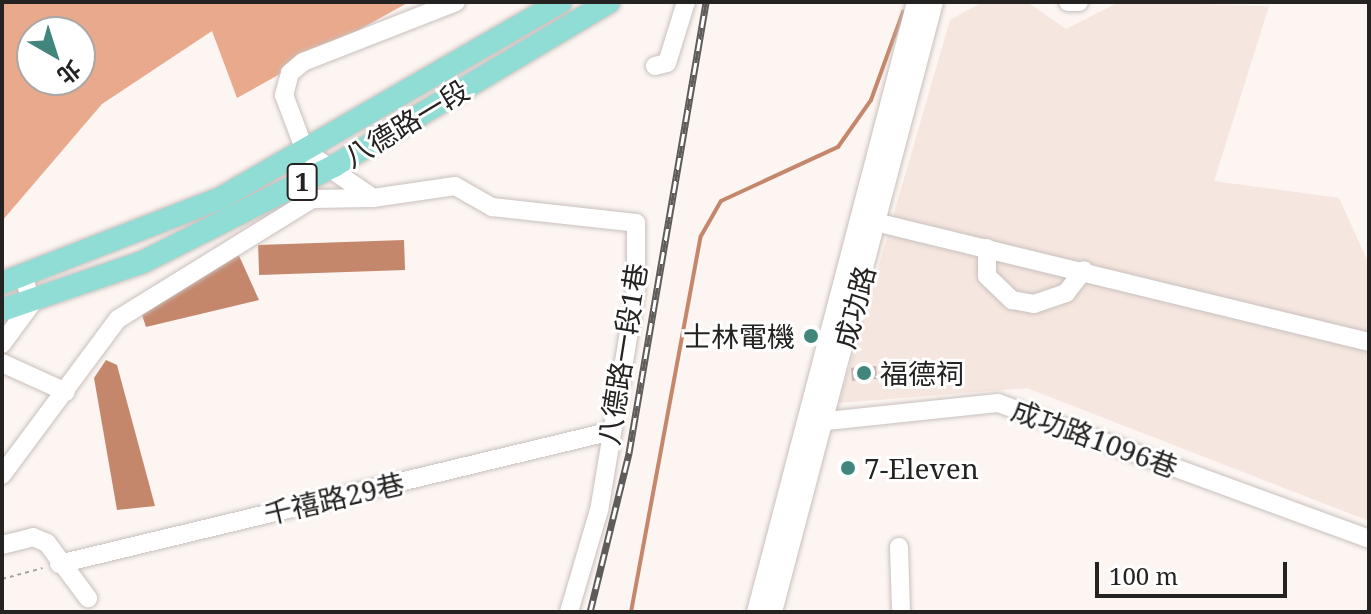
<!DOCTYPE html>
<meta charset="utf-8">
<style>
body{margin:0}
#map{position:relative;width:1371px;height:614px;overflow:hidden;background:#fcf5f1;font-family:"Noto Serif","Noto Sans TC",serif}
div>[style]{position:absolute}
.built>*{inset:0;background:#f5e6df}
.forest>*{inset:0;background:#e9a98c}
.water>*{inset:0;background:#c5876c;transform-origin:0 0}
.stream>*{height:4px;margin:-2px;padding:0 2px;transform-origin:2px;border-radius:2px;background:#c5876c}
.building>*{inset:0;background:#bfb8b5;transform-origin:0 0}
.path>*{height:2px;margin-top:-1px;transform-origin:0;background:repeating-linear-gradient(90deg,#a49f9c 0 4px,transparent 0 8px)}
.roads{filter:drop-shadow(0 0 2px #c8c0bd) drop-shadow(0 0 2px #c8c0bd)}
.minor>*{height:18px;margin:-9px;padding:0 9px;transform-origin:9px;border-radius:9px;background:#fff}
.major>*{height:22px;margin:-11px;padding:0 11px;transform-origin:11px;border-radius:11px;background:#8fddd4}
.rail>*{height:7px;margin-top:-3.5px;transform-origin:0;background:repeating-linear-gradient(90deg,#fff 0 12px,#5e5b59 0 24px);box-sizing:border-box;border-block:2px solid #5e5b59}
.dots>*{width:22px;height:22px;translate:-50% -50%;box-sizing:border-box;border:4px solid #fff;border-radius:50%}
span{translate:-50% -50%;white-space:nowrap;text-align:center;line-height:1.15;-webkit-text-stroke:6px #fff;paint-order:stroke}
.shield-label span{padding:2px 6px;background:#fff;border:2px solid;border-radius:6px;-webkit-text-stroke-width:0}
.shield-label{font-size:26px;color:#252321;font-weight:700}
.street-label{font-size:28px;color:#252321}
.poi-label{font-size:28px;color:#252321}
.right{translate:-100% -50%;text-align:right}
.left{translate:0 -50%;text-align:left}
.frame{position:absolute;inset:0;border:4px solid #252321;pointer-events:none}
.north{position:absolute;left:16px;top:16px;width:80px;height:80px;box-sizing:border-box;background:#fff;border:2px solid #a8a7a6;border-radius:50%;rotate:141deg;font-size:22px;font-weight:700;line-height:32px;text-align:center;color:#252321}
.north::after{content:'';display:block;margin:auto;width:28px;height:36px;background:#40867d;clip-path:polygon(50% 0,100% 100%,50% 72%,0 100%)}
.scale{position:absolute;left:1095px;top:562px;width:192px;height:36px;box-sizing:border-box;border:4px solid #252321;border-top:0;padding-left:10px;font-size:24px;line-height:28px;white-space:nowrap;color:#252321;-webkit-text-stroke:6px #fff;paint-order:stroke}
</style>
<div id="map">
<div class="built">
<i style="clip-path:polygon(983px 2px,1027px 2px,1066px 29px,1119px 2px,1269px 6px,1214px 181px,1339px 198px,1369px 264px,1369px 521px,1027px 388px,839px 403px,950px 20px)"></i>
</div>
<div class="forest">
<i style="clip-path:polygon(evenodd,2px 2px,409px 2px,237px 98px,212px 31px,102px 104px,2px 221px,2px 2px,32px 32px,80px 32px,80px 80px,32px 80px,32px 32px)"></i>
</div>
<div class="water">
<i style="left:404px;top:240px;width:30px;height:146px;rotate:88deg"></i>
<i style="clip-path:polygon(236px 249px,259px 300px,146px 327px,138px 303px)"></i>
<i style="clip-path:polygon(106px 360px,117px 365px,155px 506px,117px 510px,94px 378px)"></i>
</div>
<div class="stream">
<i style="left:631px;top:612px;width:382px;rotate:-79.5deg"></i>
<i style="left:701px;top:236px;width:40px;rotate:-60.3deg"></i>
<i style="left:721px;top:201px;width:129px;rotate:-24.8deg"></i>
<i style="left:838px;top:147px;width:57px;rotate:-54.9deg"></i>
<i style="left:871px;top:100px;width:94px;rotate:-70deg"></i>
</div>
<div class="building">
<i style="left:876px;top:366px;width:13px;height:25px;rotate:86deg"></i>
</div>
<div class="path">
<i style="left:2px;top:579px;width:42px;rotate:-15deg"></i>
</div>
<div class="roads">
<div class="minor">
<i style="left:456px;top:2px;width:164px;rotate:158.6deg"></i>
<i style="left:303px;top:62px;width:17px;rotate:140deg"></i>
<i style="left:290px;top:73px;width:23px;rotate:105deg"></i>
<i style="left:284px;top:95px;width:60px;rotate:69.4deg"></i>
<i style="left:305px;top:151px;width:83px;rotate:34.7deg"></i>
<i style="left:373px;top:198px;width:83px;rotate:-8.3deg"></i>
<i style="left:455px;top:186px;width:43px;rotate:29.6deg"></i>
<i style="left:492px;top:207px;width:145px;rotate:6.3deg"></i>
<i style="left:636px;top:223px;width:67px;rotate:90deg"></i>
<i style="left:636px;top:290px;width:223px;rotate:99.5deg"></i>
<i style="left:599px;top:510px;width:106px;rotate:106.4deg"></i>
<i style="left:1068px;top:2px;width:11px"></i>
<i style="left:655px;top:66px;width:12px;rotate:-14deg"></i>
<i style="left:667px;top:63px;width:64px;rotate:-72.7deg"></i>
<i style="left:867px;top:220px;width:517px;rotate:13.66deg"></i>
<i style="left:987px;top:248px;width:28px;rotate:90deg"></i>
<i style="left:987px;top:276px;width:35px;rotate:44deg"></i>
<i style="left:1012px;top:300px;width:22px;rotate:10deg"></i>
<i style="left:1034px;top:304px;width:34px;rotate:-19deg"></i>
<i style="left:1066px;top:293px;width:29px;rotate:-52deg"></i>
<i style="left:2px;top:344px;width:51px;rotate:-53.8deg"></i>
<i style="left:32px;top:303px;width:26px;rotate:-108deg"></i>
<i style="left:2px;top:363px;width:70px;rotate:24.4deg"></i>
<i style="left:817px;top:422px;width:182px;rotate:-6deg"></i>
<i style="left:998px;top:403px;width:395px;rotate:20.1deg"></i>
<i style="left:2px;top:475px;width:194px;rotate:-53.4deg"></i>
<i style="left:118px;top:319px;width:228px;rotate:-31.7deg"></i>
<i style="left:312px;top:199px;width:61px;rotate:-0.9deg"></i>
<i style="left:2px;top:545px;width:32px;rotate:-14deg"></i>
<i style="left:33px;top:537px;width:15px;rotate:23deg"></i>
<i style="left:47px;top:543px;width:69px;rotate:53.3deg"></i>
<i style="left:899px;top:547px;width:65px;rotate:88.2deg"></i>
<i style="left:59px;top:564px;width:565px;rotate:-13.52deg"></i>
<i style="left:756px;top:612px;width:631px;rotate:-75.3deg"></i>
<i style="left:773px;top:612px;width:631px;rotate:-75.21deg"></i>
</div>
<div class="major">
<i style="left:2px;top:283px;width:235px;rotate:-21.2deg"></i>
<i style="left:221px;top:198px;width:392px;rotate:-30deg"></i>
<i style="left:2px;top:310px;width:149px;rotate:-18.8deg"></i>
<i style="left:143px;top:262px;width:214px;rotate:-26.7deg"></i>
<i style="left:334px;top:166px;width:320px;rotate:-30.8deg"></i>
</div>
</div>
<div class="rail">
<i style="left:590px;top:612px;width:164px;rotate:-76.2deg"></i>
<i style="left:629px;top:453px;width:458px;rotate:-80.3deg"></i>
</div>
<div class="dots">
<i style="left:811px;top:336px;background:#40867d"></i>
<i style="left:864px;top:373px;background:#40867d"></i>
<i style="left:848px;top:468px;background:#40867d"></i>
</div>
<div class="shield-label">
<span style="left:302px;top:182px">1</span>
</div>
<div class="street-label">
<span style="left:406px;top:123px;rotate:-31deg">八德路一段</span>
<span style="left:854px;top:307px;rotate:-75deg">成功路</span>
<span style="left:622px;top:354px;rotate:-81deg">八德路一段1巷</span>
<span style="left:1095px;top:438px;rotate:20deg">成功路1096巷</span>
<span style="left:334px;top:498px;rotate:-13deg">千禧路29巷</span>
</div>
<div class="poi-label">
<span class="right" style="left:795px;top:336px">士林電機</span>
<span class="left" style="left:880px;top:373px">福德祠</span>
<span class="left" style="left:864px;top:468px">7-Eleven</span>
</div>
<div class="frame"></div>
<div class="north">北</div>
<div class="scale">100 m</div>
</div>
